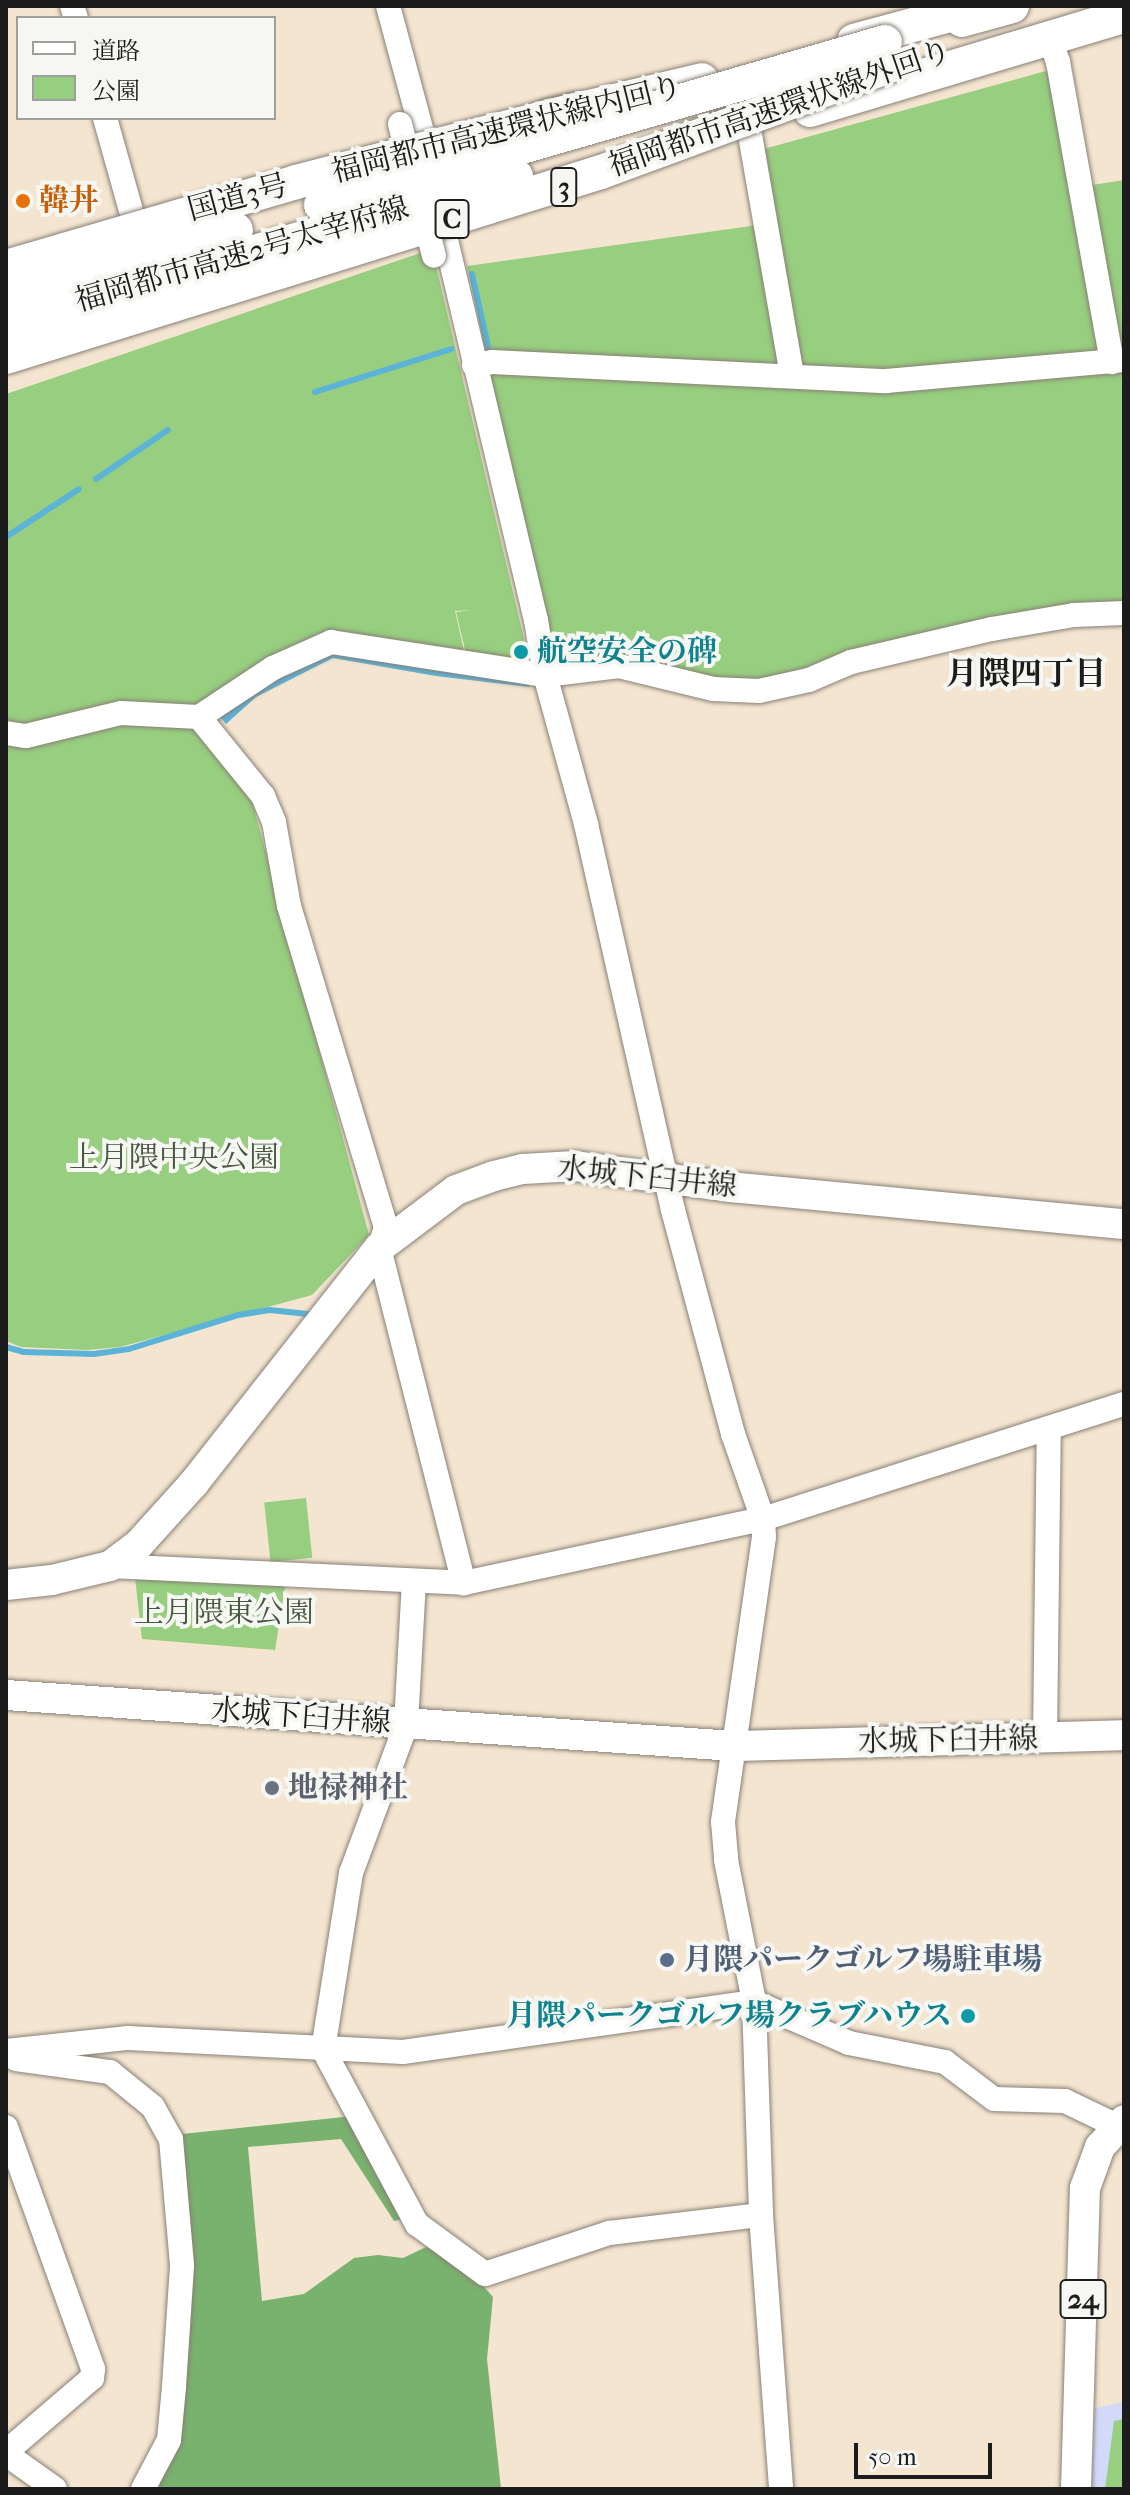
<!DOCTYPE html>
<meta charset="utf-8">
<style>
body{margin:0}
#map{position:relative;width:1130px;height:2495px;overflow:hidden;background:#f4e5d1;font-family:"IM FELL French Canon","Noto Serif JP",serif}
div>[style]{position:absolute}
.built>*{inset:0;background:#d2d9f9}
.green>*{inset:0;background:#97ce7f;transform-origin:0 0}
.forest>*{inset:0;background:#79b16e}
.water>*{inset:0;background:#5bb3d8}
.stream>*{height:6px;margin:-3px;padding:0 3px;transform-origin:3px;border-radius:3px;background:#5bb3d8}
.roads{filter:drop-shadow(0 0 2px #888076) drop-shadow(0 0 2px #888076)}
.minor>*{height:24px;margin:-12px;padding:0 12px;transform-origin:12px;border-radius:12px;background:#fff}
.major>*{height:30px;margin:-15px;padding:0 15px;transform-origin:15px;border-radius:15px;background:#fff}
.highway>*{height:34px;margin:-17px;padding:0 17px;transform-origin:17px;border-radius:17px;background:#fff}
.bridges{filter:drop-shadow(0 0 2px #888076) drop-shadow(0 0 2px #888076)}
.minor-bridge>*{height:24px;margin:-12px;padding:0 12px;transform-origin:12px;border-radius:12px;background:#fff}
.highway-bridge>*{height:34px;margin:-17px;padding:0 17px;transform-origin:17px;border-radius:17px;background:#fff}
.dots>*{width:22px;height:22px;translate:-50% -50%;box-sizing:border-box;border:4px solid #f6f6f2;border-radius:50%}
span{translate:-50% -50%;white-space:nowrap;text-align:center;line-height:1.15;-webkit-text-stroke:8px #f6f6f2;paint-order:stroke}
.shield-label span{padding:2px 6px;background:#f6f6f2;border:2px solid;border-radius:6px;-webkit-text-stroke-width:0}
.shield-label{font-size:28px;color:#1c1c1c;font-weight:700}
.street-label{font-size:30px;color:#1c1c1c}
.food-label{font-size:30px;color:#c56008;font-weight:700}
.left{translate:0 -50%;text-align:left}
.culture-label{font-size:30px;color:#0d838f;font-weight:700}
.right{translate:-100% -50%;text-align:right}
.park-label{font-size:30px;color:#475a3f}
.worship-label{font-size:30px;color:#5b616d;font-weight:700}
.service-label{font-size:30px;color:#4e5e75;font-weight:700}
.neighbourhood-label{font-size:32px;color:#1c1c1c;font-weight:700}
.frame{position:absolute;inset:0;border:8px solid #1c1c1c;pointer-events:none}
.legend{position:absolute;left:16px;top:16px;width:260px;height:104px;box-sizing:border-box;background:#f6f6f2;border:2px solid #9f9f9c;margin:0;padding:10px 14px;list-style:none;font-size:24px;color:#1c1c1c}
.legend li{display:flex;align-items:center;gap:16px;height:40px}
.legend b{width:40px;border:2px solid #9f9f9c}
.scale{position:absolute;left:854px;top:2443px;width:138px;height:36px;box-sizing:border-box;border:4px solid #1c1c1c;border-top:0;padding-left:10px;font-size:24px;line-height:28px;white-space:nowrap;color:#1c1c1c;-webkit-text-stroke:6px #f6f6f2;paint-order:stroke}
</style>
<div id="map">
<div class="built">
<i style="clip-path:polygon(1124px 2402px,1124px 2489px,1090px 2489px,1095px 2408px)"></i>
</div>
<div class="green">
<i style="clip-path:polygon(1053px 69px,1100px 355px,883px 374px,804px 370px,795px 363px,757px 151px)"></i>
<i style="clip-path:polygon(1124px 180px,1124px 353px,1116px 349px,1086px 186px)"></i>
<i style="clip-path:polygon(758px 225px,784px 361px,777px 368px,491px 354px,485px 350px,467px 266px)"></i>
<i style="clip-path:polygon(432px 249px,529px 660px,467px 658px,456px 612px,472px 610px,455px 611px,466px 660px,339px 633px,196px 707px,170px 708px,133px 701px,32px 725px,6px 725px,6px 394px)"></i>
<i style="clip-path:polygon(1124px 368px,1124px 608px,782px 683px,557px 669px,487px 376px,494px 370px,888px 388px)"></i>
<i style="clip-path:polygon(122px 715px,198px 721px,252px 801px,369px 1235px,312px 1295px,120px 1347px,87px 1350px,21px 1347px,6px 1341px,6px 738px)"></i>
<i style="left:306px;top:1498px;width:60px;height:42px;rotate:84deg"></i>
<i style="clip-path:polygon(135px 1578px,286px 1581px,275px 1650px,142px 1639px)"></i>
<i style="clip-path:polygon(1124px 2419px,1124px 2489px,1105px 2489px,1114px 2421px)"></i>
</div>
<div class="forest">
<i style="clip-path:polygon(353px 2116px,409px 2218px,394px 2221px,341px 2139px,248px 2147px,262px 2301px,304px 2294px,354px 2258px,378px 2255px,403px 2258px,426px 2247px,461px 2261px,493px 2297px,487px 2359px,501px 2489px,159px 2489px,182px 2134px)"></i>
</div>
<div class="water">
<i style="clip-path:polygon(342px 650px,437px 671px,529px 679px,529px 687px,436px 676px,333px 658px,256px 697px,226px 724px,220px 717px,251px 690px)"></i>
</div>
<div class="stream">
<i style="left:472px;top:274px;width:75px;rotate:77.6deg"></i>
<i style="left:315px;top:392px;width:143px;rotate:-17.5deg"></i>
<i style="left:96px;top:479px;width:87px;rotate:-34.2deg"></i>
<i style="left:6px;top:537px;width:87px;rotate:-33.3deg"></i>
<i style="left:6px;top:1347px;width:18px;rotate:16deg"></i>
<i style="left:23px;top:1352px;width:71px;rotate:1.6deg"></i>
<i style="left:94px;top:1354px;width:35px;rotate:-8deg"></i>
<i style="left:129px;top:1349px;width:114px;rotate:-17.3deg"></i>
<i style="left:238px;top:1315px;width:32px;rotate:-9deg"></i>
<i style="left:270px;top:1310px;width:38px;rotate:6deg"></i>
</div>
<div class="roads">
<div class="minor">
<i style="left:72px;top:6px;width:13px;rotate:72deg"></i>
<i style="left:388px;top:6px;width:162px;rotate:74.9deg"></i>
<i style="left:1049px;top:37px;width:27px;rotate:70deg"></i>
<i style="left:1058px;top:62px;width:305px;rotate:79.8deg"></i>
<i style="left:105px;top:118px;width:111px;rotate:74.3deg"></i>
<i style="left:749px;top:129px;width:250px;rotate:80.1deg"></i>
<i style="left:438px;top:206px;width:425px;rotate:76.7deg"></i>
<i style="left:536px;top:620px;width:56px;rotate:80.7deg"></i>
<i style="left:545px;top:675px;width:155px;rotate:74.6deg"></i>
<i style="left:586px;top:824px;width:396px;rotate:77.3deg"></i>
<i style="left:673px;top:1210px;width:232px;rotate:75deg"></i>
<i style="left:733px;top:1434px;width:90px;rotate:70.6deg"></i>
<i style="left:763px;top:1519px;width:18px;rotate:87deg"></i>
<i style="left:764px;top:1537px;width:288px;rotate:98.2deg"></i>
<i style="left:723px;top:1822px;width:38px;rotate:85deg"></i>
<i style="left:726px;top:1860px;width:145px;rotate:78.8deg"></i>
<i style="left:754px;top:2002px;width:213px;rotate:88.1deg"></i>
<i style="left:761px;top:2215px;width:275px;rotate:85.8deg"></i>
<i style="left:474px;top:365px;width:18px;rotate:-9deg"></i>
<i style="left:492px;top:362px;width:394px;rotate:2.8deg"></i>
<i style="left:886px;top:381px;width:239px;rotate:-5deg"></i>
<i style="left:199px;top:717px;width:102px;rotate:51deg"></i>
<i style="left:263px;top:796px;width:28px;rotate:67deg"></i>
<i style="left:274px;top:822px;width:85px;rotate:79.9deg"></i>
<i style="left:289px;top:906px;width:336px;rotate:73.2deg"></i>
<i style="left:386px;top:1228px;width:21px;rotate:109deg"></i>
<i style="left:379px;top:1248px;width:346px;rotate:75.8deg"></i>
<i style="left:6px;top:733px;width:20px;rotate:9deg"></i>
<i style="left:26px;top:736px;width:98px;rotate:-13.6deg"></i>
<i style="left:121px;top:713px;width:78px;rotate:2.9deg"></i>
<i style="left:199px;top:717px;width:89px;rotate:-33.5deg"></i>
<i style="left:273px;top:668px;width:64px;rotate:-24.1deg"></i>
<i style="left:331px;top:642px;width:217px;rotate:8.8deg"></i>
<i style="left:545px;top:675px;width:75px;rotate:-6.9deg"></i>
<i style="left:619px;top:666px;width:97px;rotate:13.7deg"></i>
<i style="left:713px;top:689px;width:46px;rotate:2.5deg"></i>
<i style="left:759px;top:691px;width:51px;rotate:-12.4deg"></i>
<i style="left:809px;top:680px;width:46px;rotate:-23.2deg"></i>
<i style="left:851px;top:662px;width:145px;rotate:-13.2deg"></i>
<i style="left:992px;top:629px;width:83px;rotate:-9.7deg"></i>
<i style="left:1074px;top:615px;width:50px;rotate:-2.3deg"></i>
<i style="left:110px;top:1566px;width:354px;rotate:2.7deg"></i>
<i style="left:464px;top:1583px;width:306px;rotate:-12.1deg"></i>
<i style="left:763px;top:1519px;width:379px;rotate:-17.7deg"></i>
<i style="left:414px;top:1581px;width:144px;rotate:93.2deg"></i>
<i style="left:406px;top:1725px;width:158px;rotate:110.4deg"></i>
<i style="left:351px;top:1873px;width:178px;rotate:99deg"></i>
<i style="left:323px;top:2049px;width:199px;rotate:61.8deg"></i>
<i style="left:417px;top:2224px;width:84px;rotate:36.3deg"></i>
<i style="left:485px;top:2274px;width:131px;rotate:-18.3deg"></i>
<i style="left:609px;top:2233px;width:153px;rotate:-6.8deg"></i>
<i style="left:1045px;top:1739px;width:311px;rotate:-89.3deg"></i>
<i style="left:6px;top:2051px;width:123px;rotate:-6.1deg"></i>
<i style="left:128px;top:2038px;width:275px;rotate:2.9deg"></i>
<i style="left:403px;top:2052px;width:355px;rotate:-8.1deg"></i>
<i style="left:754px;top:2002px;width:103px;rotate:23.3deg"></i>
<i style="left:849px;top:2043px;width:98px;rotate:11.2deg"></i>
<i style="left:945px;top:2062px;width:61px;rotate:37.1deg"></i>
<i style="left:994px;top:2099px;width:71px;rotate:1.6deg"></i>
<i style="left:1065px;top:2101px;width:58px;rotate:25.7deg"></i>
<i style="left:16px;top:2059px;width:95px;rotate:7.9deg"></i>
<i style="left:110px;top:2072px;width:55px;rotate:39.1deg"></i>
<i style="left:153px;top:2107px;width:37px;rotate:61deg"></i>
<i style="left:171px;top:2139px;width:127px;rotate:85deg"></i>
<i style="left:182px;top:2266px;width:121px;rotate:93.8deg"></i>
<i style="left:174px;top:2387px;width:53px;rotate:95.4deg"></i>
<i style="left:169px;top:2440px;width:55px;rotate:118deg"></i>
<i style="left:6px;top:2127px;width:257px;rotate:70.2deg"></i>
<i style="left:93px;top:2369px;width:9px;rotate:96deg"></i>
<i style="left:92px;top:2378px;width:113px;rotate:139.3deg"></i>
<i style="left:6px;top:2454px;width:60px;rotate:35.5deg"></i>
</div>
<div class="major">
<i style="left:6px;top:1585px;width:46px;rotate:-6.2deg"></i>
<i style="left:52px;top:1580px;width:60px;rotate:-13.6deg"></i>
<i style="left:110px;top:1566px;width:36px;rotate:-37deg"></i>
<i style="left:139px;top:1544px;width:82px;rotate:-48deg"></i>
<i style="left:194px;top:1483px;width:299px;rotate:-51.8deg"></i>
<i style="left:379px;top:1248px;width:96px;rotate:-37deg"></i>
<i style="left:456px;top:1190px;width:40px;rotate:-20.2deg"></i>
<i style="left:494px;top:1176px;width:30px;rotate:-14deg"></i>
<i style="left:523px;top:1169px;width:52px;rotate:-3.3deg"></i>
<i style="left:575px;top:1166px;width:156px;rotate:7.7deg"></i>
<i style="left:730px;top:1187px;width:396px;rotate:5.4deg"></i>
<i style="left:6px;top:1695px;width:730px;rotate:4.01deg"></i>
<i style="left:734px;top:1746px;width:390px;rotate:-1.6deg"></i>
<i style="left:1076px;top:2489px;width:301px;rotate:-88.3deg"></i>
<i style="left:1085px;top:2188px;width:44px;rotate:-69.9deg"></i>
<i style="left:1100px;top:2147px;width:36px;rotate:-48deg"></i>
</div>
<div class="highway">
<i style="left:962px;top:20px;width:52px;rotate:-15.6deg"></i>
<i style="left:854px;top:41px;width:134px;rotate:-15.2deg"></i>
<i style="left:810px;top:110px;width:328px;rotate:-16.7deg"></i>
<i style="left:547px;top:117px;width:159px;rotate:-13.4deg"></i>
</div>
</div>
<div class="bridges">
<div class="minor-bridge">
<i style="left:400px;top:124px;width:45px;rotate:76deg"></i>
<i style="left:423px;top:212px;width:45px;rotate:76deg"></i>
</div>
<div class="highway-bridge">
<i style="left:321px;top:205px;width:587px;rotate:-16.12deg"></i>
<i style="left:6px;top:267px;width:302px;rotate:-16.3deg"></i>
<i style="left:296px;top:182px;width:288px;rotate:-14.5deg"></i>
<i style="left:6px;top:299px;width:240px;rotate:-16.7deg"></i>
<i style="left:6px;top:324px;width:531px;rotate:-16.18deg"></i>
<i style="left:6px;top:357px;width:623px;rotate:-17.27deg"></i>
<i style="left:601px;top:172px;width:310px;rotate:-20.2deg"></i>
</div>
</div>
<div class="dots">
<i style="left:23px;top:201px;background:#e8710a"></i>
<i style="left:521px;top:652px;background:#0f9aa8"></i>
<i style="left:272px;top:1788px;background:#6b7280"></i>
<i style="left:667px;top:1960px;background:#5c6f8a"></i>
<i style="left:968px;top:2016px;background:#0f9aa8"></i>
</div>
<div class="shield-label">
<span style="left:564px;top:187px">3</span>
<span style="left:452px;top:219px">C</span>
<span style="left:1083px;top:2299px">24</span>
</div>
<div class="street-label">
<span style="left:780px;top:109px;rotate:-19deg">福岡都市高速環状線外回り</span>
<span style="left:507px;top:130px;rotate:-14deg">福岡都市高速環状線内回り</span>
<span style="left:238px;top:198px;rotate:-15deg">国道3号</span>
<span style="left:242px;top:255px;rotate:-16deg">福岡都市高速2号太宰府線</span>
<span style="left:647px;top:1178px;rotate:6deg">水城下臼井線</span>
<span style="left:301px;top:1717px;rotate:4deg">水城下臼井線</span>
<span style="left:948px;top:1741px;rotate:-1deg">水城下臼井線</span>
</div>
<div class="food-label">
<span class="left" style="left:39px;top:201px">韓丼</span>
</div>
<div class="culture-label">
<span class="left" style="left:537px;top:652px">航空安全の碑</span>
<span class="right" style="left:952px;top:2016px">月隈パークゴルフ場クラブハウス</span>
</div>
<div class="park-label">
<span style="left:174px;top:1158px">上月隈中央公園</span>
<span style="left:224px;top:1613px">上月隈東公園</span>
</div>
<div class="worship-label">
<span class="left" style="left:288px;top:1788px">地禄神社</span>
</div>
<div class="service-label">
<span class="left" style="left:683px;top:1960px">月隈パークゴルフ場駐車場</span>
</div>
<div class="neighbourhood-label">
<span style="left:1026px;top:674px">月隈四丁目</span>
</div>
<div class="frame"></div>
<ul class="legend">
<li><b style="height:10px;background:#fff"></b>道路</li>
<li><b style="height:22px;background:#97ce7f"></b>公園</li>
</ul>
<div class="scale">50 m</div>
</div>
